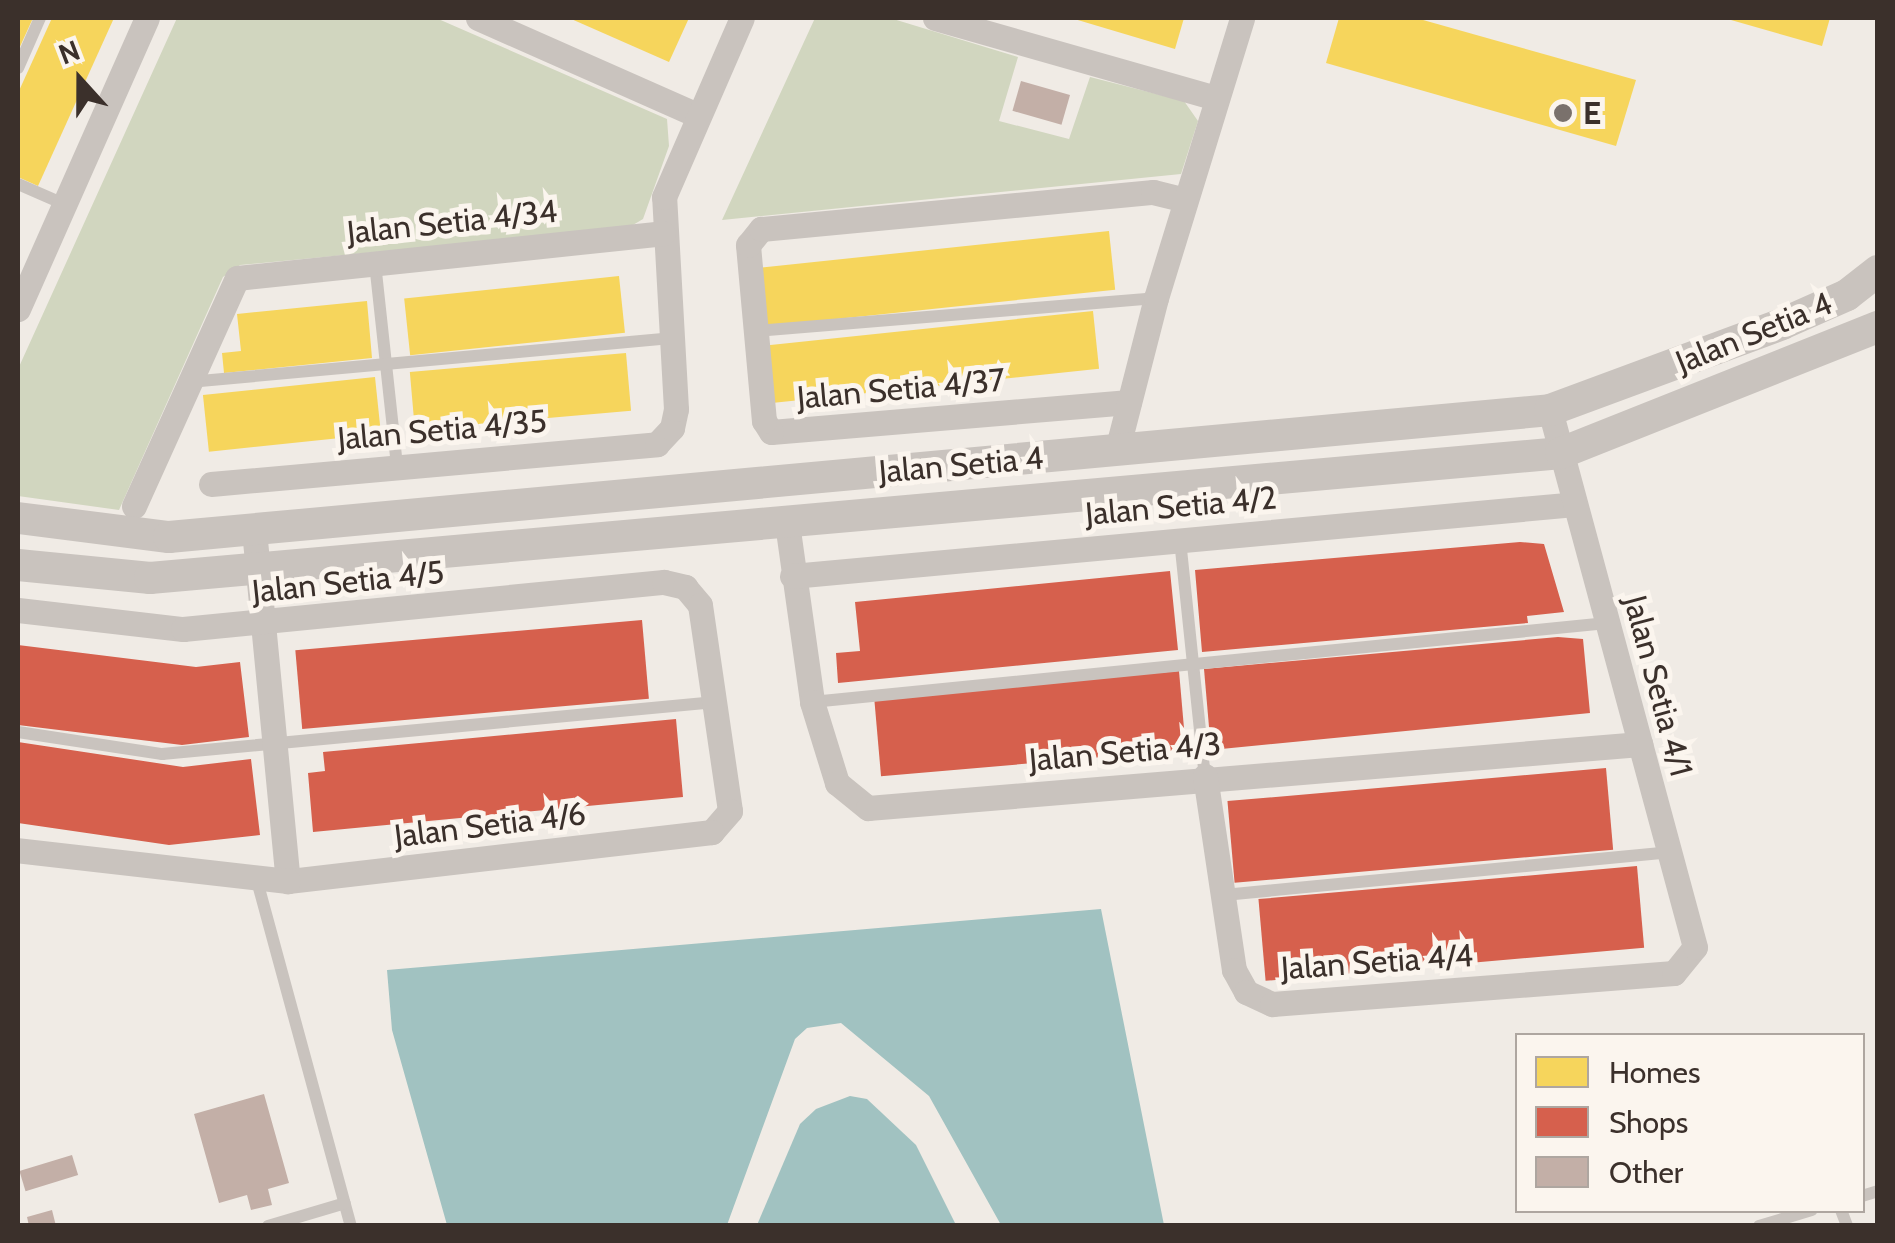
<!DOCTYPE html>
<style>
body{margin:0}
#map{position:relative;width:1895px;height:1243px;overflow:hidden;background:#f0ebe5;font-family:Cabin,sans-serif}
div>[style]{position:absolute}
.green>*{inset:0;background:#d1d6bf}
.water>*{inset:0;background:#a1c2c1}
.homes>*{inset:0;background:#f6d55c;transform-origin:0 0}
.shops>*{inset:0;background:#d6604d;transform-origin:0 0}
.building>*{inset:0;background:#c3afa7;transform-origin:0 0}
.service>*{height:12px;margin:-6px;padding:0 6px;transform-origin:6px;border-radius:6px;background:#c9c3be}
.minor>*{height:25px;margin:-12.5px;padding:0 12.5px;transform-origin:12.5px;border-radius:12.5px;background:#c9c3be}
.tertiary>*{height:32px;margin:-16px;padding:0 16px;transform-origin:16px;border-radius:16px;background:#c9c3be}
.dots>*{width:28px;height:28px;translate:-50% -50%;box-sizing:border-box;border:5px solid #fbf5ee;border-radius:50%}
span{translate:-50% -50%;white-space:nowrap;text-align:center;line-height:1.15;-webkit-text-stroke:10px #fbf5ee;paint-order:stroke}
.poi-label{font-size:32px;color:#3b302b;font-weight:700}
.left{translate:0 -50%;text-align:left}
.street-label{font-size:32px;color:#3b302b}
.frame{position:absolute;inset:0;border:20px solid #3b302b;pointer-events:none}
.legend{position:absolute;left:1515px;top:1033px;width:350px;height:180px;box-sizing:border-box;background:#fbf5ee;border:2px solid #aea6a0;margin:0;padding:12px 18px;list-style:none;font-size:30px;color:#3b302b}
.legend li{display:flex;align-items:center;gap:20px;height:50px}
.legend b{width:50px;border:2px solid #aea6a0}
.north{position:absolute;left:30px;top:30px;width:100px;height:100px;-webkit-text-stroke:8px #fbf5ee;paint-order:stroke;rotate:339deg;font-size:28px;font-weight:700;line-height:40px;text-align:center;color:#3b302b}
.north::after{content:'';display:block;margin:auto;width:35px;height:45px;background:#3b302b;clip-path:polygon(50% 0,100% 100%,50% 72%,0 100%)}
</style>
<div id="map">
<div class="green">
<i style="clip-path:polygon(177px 18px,436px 18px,667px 119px,669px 146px,643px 219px,628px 228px,240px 265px,223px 277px,119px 510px,18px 496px,18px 369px)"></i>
<i style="clip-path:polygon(815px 18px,890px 18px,1018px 57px,999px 121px,1069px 139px,1090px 77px,1184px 101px,1198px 121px,1181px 174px,722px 220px)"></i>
</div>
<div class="water">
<i style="clip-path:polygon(1101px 909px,1164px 1225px,1001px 1225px,929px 1096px,841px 1023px,807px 1028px,795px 1039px,727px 1225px,447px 1225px,392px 1030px,387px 970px)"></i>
<i style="clip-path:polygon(850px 1096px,867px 1099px,916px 1145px,956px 1225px,757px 1225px,800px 1124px,816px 1109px)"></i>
</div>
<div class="homes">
<i style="clip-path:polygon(18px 18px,33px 18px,18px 51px)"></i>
<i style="clip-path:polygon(52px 18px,114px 18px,38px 186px,18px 177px,18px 93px)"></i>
<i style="clip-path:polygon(569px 18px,689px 18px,669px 62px)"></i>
<i style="clip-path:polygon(1071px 18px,1184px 18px,1175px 49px)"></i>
<i style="clip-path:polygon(1339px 18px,1416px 18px,1636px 80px,1616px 146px,1326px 63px)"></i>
<i style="clip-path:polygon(1724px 18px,1830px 18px,1822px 46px)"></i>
<i style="left:1109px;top:231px;width:59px;height:352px;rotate:84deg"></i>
<i style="left:619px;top:276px;width:57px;height:216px;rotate:84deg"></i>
<i style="clip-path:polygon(367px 301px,372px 358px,224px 373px,222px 353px,241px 351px,237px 314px)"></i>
<i style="left:1093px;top:311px;width:58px;height:329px;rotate:84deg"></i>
<i style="left:626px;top:353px;width:58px;height:217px;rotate:85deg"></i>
<i style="left:375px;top:377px;width:57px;height:173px;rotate:84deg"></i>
</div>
<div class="shops">
<i style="clip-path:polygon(1520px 542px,1544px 544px,1564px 612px,1527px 616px,1528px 623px,1202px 652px,1195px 570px)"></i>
<i style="clip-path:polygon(1170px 571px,1178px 650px,838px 683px,836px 653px,860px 651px,855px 602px)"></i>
<i style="left:642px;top:620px;width:79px;height:348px;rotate:85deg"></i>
<i style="clip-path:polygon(1558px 637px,1583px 639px,1590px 713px,1211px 750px,1204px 669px)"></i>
<i style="clip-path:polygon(18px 645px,196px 667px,240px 662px,249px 737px,182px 745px,18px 725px)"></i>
<i style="left:1179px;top:671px;width:79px;height:306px;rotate:85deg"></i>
<i style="clip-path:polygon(676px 719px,683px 797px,313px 832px,308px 773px,325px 771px,323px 752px)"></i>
<i style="clip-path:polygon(18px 742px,183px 767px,251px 759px,260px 835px,169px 845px,18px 823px)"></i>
<i style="left:1606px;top:768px;width:82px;height:380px;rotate:85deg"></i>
<i style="left:1637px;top:866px;width:82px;height:380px;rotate:85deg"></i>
</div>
<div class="building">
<i style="left:1021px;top:81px;width:51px;height:31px;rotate:16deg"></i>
<i style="clip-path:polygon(264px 1094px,289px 1183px,268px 1189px,272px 1205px,251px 1210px,247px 1195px,219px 1203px,194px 1114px)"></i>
<i style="left:72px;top:1155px;width:21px;height:55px;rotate:73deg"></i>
<i style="clip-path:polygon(52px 1210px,56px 1226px,29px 1226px,27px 1217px)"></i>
</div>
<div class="service">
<i style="left:18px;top:68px;width:55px;rotate:-66.3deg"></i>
<i style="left:18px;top:184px;width:50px;rotate:23.5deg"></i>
<i style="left:375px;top:263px;width:204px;rotate:83.8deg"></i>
<i style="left:756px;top:331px;width:401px;rotate:-4.7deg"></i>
<i style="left:189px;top:382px;width:484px;rotate:-5.2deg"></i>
<i style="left:1180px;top:540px;width:237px;rotate:84deg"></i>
<i style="left:812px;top:702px;width:799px;rotate:-5.67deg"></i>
<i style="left:18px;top:732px;width:146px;rotate:8.7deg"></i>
<i style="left:162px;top:754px;width:556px;rotate:-5.36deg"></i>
<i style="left:256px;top:877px;width:362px;rotate:74.8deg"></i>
<i style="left:1224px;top:895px;width:447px;rotate:-5.5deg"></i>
<i style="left:1862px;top:1196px;width:17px;rotate:-17deg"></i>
<i style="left:1841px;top:1210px;width:17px;rotate:69deg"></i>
<i style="left:268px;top:1226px;width:80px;rotate:-16.6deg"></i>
<i style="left:1759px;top:1226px;width:55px;rotate:-16.8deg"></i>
</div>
<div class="minor">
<i style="left:478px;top:18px;width:237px;rotate:23.9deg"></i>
<i style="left:935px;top:18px;width:292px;rotate:15.9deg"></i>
<i style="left:18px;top:309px;width:318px;rotate:-66.1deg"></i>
<i style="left:1129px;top:402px;width:359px;rotate:175.2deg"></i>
<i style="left:771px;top:432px;width:13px;rotate:-122deg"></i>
<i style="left:764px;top:421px;width:177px;rotate:-95.2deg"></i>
<i style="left:748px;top:245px;width:21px;rotate:-51deg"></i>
<i style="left:761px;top:229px;width:394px;rotate:-5.4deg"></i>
<i style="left:1153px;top:192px;width:33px;rotate:14deg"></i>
<i style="left:1117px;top:450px;width:157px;rotate:-75.6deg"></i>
<i style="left:1156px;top:298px;width:293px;rotate:-72.9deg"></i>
<i style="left:211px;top:484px;width:448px;rotate:-5.1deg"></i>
<i style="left:657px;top:444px;width:22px;rotate:-47deg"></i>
<i style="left:672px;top:428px;width:19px;rotate:-78deg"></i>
<i style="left:676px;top:409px;width:212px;rotate:-93.2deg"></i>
<i style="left:664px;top:197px;width:195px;rotate:-66.5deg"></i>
<i style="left:134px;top:506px;width:250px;rotate:-65.7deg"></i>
<i style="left:237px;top:278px;width:428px;rotate:-6deg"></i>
<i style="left:787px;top:523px;width:181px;rotate:82deg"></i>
<i style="left:812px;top:702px;width:85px;rotate:72.8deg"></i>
<i style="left:837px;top:783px;width:40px;rotate:39deg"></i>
<i style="left:868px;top:808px;width:775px;rotate:-4.74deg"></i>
<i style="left:254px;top:530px;width:353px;rotate:84.5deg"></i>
<i style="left:792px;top:576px;width:786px;rotate:-5.25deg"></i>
<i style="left:18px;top:610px;width:166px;rotate:6.6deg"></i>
<i style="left:183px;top:629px;width:483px;rotate:-5.6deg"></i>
<i style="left:664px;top:582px;width:22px;rotate:13deg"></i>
<i style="left:685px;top:587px;width:23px;rotate:50deg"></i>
<i style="left:700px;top:605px;width:208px;rotate:81.7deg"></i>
<i style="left:730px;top:811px;width:28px;rotate:131deg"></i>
<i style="left:712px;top:832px;width:427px;rotate:173.4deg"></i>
<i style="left:288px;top:881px;width:272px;rotate:-173.5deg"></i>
<i style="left:1205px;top:776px;width:196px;rotate:81.5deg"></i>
<i style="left:1234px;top:970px;width:25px;rotate:61deg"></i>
<i style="left:1246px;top:992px;width:29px;rotate:25deg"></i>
<i style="left:1272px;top:1004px;width:403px;rotate:-4.4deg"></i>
<i style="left:1674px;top:973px;width:33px;rotate:-51deg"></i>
<i style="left:1695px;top:947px;width:556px;rotate:-105.11deg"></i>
</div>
<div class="tertiary">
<i style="left:18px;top:518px;width:152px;rotate:7.2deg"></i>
<i style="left:169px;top:537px;width:1387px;rotate:-5.25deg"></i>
<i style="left:1550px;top:410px;width:247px;rotate:-20.3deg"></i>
<i style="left:1782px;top:324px;width:71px;rotate:-24deg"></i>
<i style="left:1847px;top:295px;width:39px;rotate:-38deg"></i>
<i style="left:18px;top:565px;width:133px;rotate:5.6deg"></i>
<i style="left:150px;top:578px;width:1417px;rotate:-5.06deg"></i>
<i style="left:1561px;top:453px;width:341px;rotate:-21.7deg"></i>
</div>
<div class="dots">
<i style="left:1563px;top:113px;background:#7a716c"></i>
</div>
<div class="poi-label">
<span class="left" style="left:1583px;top:113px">E</span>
</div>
<div class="street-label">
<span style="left:452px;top:222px;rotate:-6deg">Jalan Setia 4/34</span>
<span style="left:1754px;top:333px;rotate:-22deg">Jalan Setia 4</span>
<span style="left:901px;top:389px;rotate:-5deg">Jalan Setia 4/37</span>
<span style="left:442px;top:430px;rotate:-5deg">Jalan Setia 4/35</span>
<span style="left:961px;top:465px;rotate:-5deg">Jalan Setia 4</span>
<span style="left:1181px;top:506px;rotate:-5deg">Jalan Setia 4/2</span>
<span style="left:348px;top:582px;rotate:-6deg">Jalan Setia 4/5</span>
<span style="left:1658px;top:686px;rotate:75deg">Jalan Setia 4/1</span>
<span style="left:1125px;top:752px;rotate:-5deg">Jalan Setia 4/3</span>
<span style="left:490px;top:825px;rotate:-7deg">Jalan Setia 4/6</span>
<span style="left:1377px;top:962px;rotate:-4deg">Jalan Setia 4/4</span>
</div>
<div class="frame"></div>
<ul class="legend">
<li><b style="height:28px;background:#f6d55c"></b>Homes</li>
<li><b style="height:28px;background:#d6604d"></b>Shops</li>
<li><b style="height:28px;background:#c3afa7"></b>Other</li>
</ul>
<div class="north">N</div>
</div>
